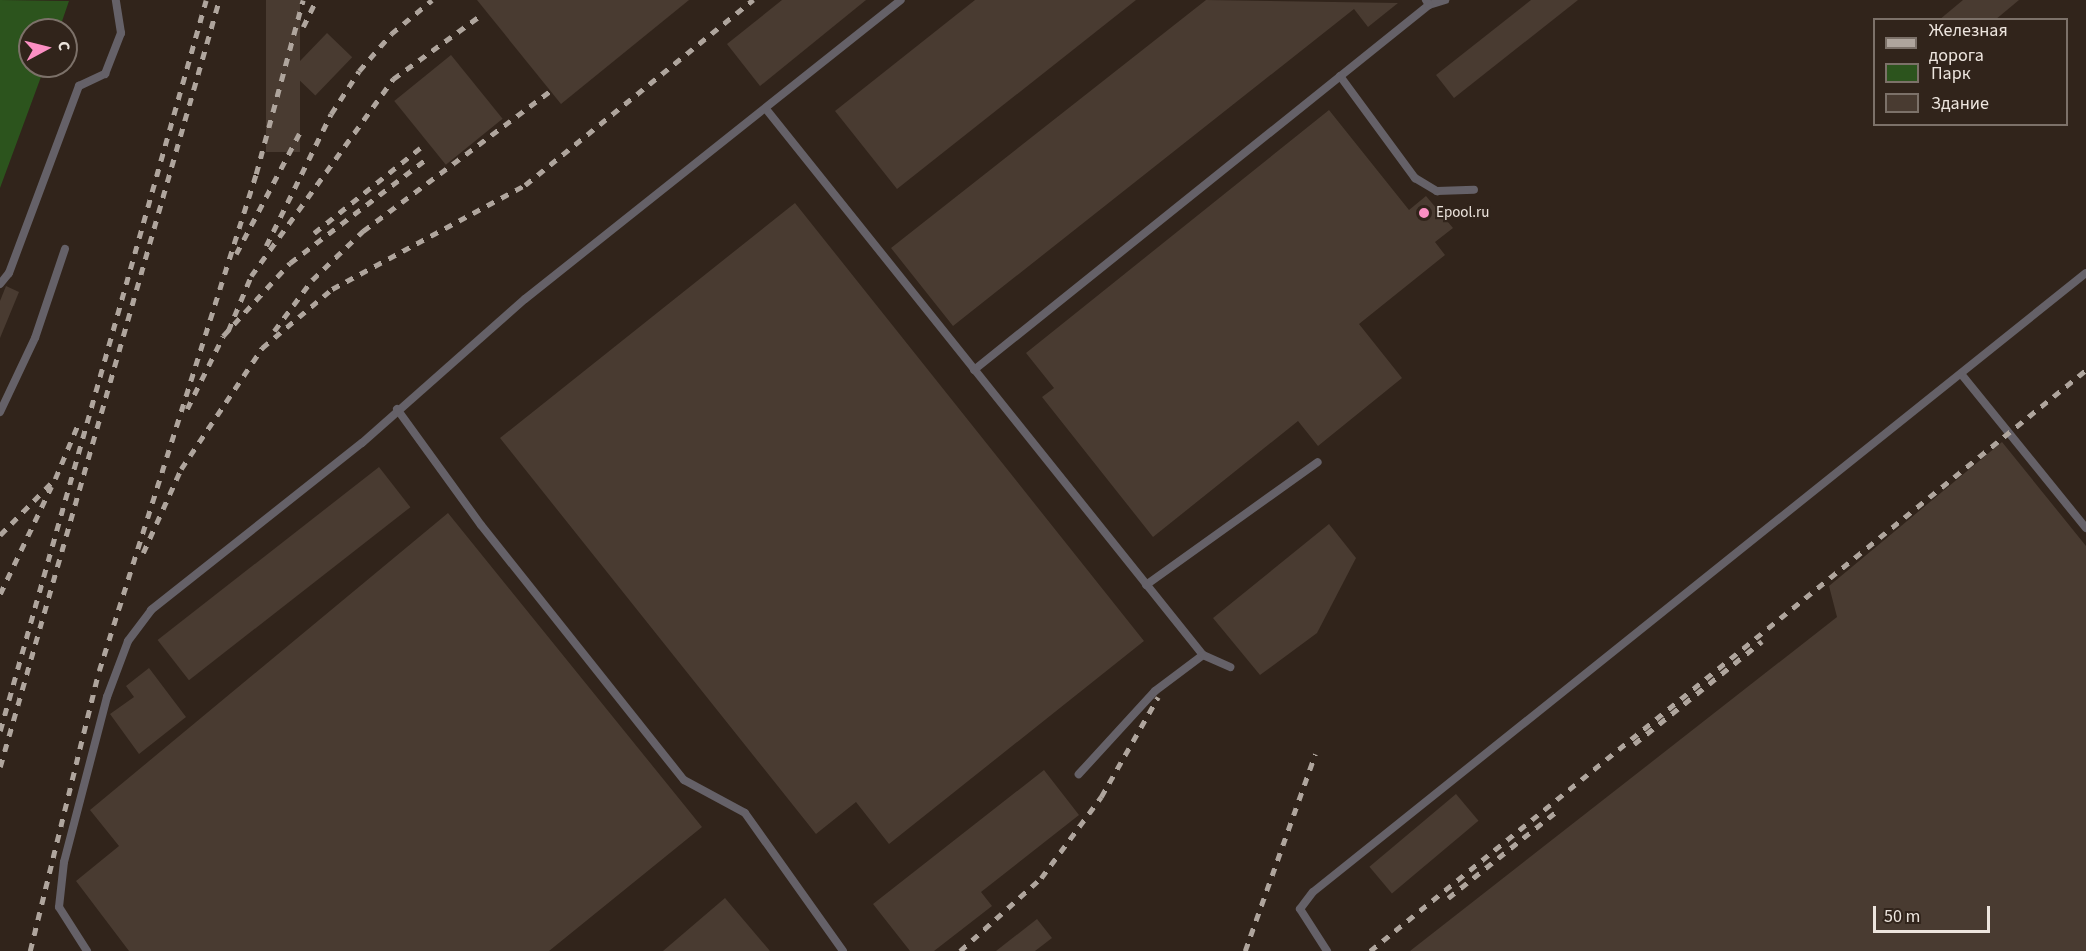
<!DOCTYPE html>
<meta charset="utf-8">
<style>
body{margin:0}
#map{position:relative;width:2086px;height:951px;overflow:hidden;background:#31241b;font-family:"Source Sans 3",sans-serif}
div>[style]{position:absolute}
.green>*{inset:0;background:#2c541d}
.building>*{inset:0;background:#493b31;transform-origin:0 0}
.service>*{height:8px;margin:-4px;padding:0 4px;transform-origin:4px;border-radius:4px;background:#656168}
.rail>*{height:4.5px;margin-top:-2.25px;transform-origin:0;background:repeating-linear-gradient(90deg,#afa59d 0 8px,transparent 0 16px)}
.dots>*{width:16px;height:16px;translate:-50% -50%;box-sizing:border-box;border:3px solid #31241b;border-radius:50%}
span{translate:-50% -50%;white-space:nowrap;text-align:center;line-height:1.15;-webkit-text-stroke:4.5px #31241b;paint-order:stroke}
.poi-label{font-size:15px;color:#ede5de}
.left{translate:0 -50%;text-align:left}
.legend{position:absolute;left:1873px;top:18px;width:195px;height:108px;box-sizing:border-box;background:#31241b;border:2px solid #7c7169;margin:0;padding:8px 10px;list-style:none;font-size:18px;color:#ede5de}
.legend li{display:flex;align-items:center;gap:12px;height:30px}
.legend b{width:30px;border:2px solid #7c7169}
.north{position:absolute;left:18px;top:18px;width:60px;height:60px;box-sizing:border-box;background:#31241b;border:2px solid #7c7169;border-radius:50%;rotate:83deg;font-size:16px;font-weight:700;line-height:24px;text-align:center;color:#ede5de}
.north::after{content:'';display:block;margin:auto;width:21px;height:27px;background:#fb8fc3;clip-path:polygon(50% 0,100% 100%,50% 72%,0 100%)}
.scale{position:absolute;left:1873px;top:906px;width:117px;height:27px;box-sizing:border-box;border:3px solid #ede5de;border-top:0;padding-left:8px;font-size:18px;line-height:21px;white-space:nowrap;color:#ede5de;-webkit-text-stroke:4px #31241b;paint-order:stroke}
</style>
<div id="map">
<div class="green">
<i style="clip-path:polygon(0 0,69px 1px,59px 30px,30px 30px,30px 66px,45px 66px,0 188px)"></i>
</div>
<div class="building">
<i style="left:266px;top:0;width:34px;height:152px"></i>
<i style="clip-path:polygon(477px 0,689px 0,561px 104px)"></i>
<i style="clip-path:polygon(782px 0,866px 0,760px 86px,727px 44px)"></i>
<i style="clip-path:polygon(975px 0,1136px 0,897px 189px,835px 111px)"></i>
<i style="clip-path:polygon(1206px 0,1398px 3px,1368px 27px,1354px 9px,953px 326px,891px 248px)"></i>
<i style="clip-path:polygon(1531px 0,1578px 0,1454px 98px,1436px 75px)"></i>
<i style="clip-path:polygon(1963px 0,2019px 0,1995px 20px,1939px 20px)"></i>
<i style="left:327px;top:33px;width:35px;height:53px;rotate:44deg"></i>
<i style="left:451px;top:55px;width:82px;height:73px;rotate:51deg"></i>
<i style="clip-path:polygon(1329px 110px,1409px 210px,1426px 196px,1453px 228px,1435px 242px,1445px 255px,1359px 324px,1402px 378px,1318px 446px,1298px 421px,1153px 537px,1042px 397px,1054px 388px,1026px 353px)"></i>
<i style="clip-path:polygon(795px 203px,1144px 641px,889px 844px,856px 802px,816px 834px,500px 438px)"></i>
<i style="clip-path:polygon(6px 286px,19px 292px,0 338px,0 301px)"></i>
<i style="clip-path:polygon(2002px 442px,2086px 546px,2086px 951px,1410px 951px,1837px 617px,1829px 586px)"></i>
<i style="left:379px;top:467px;width:51px;height:281px;rotate:52deg"></i>
<i style="clip-path:polygon(448px 513px,702px 827px,549px 951px,129px 951px,76px 881px,119px 846px,90px 810px)"></i>
<i style="clip-path:polygon(1329px 524px,1356px 558px,1317px 633px,1260px 675px,1213px 618px)"></i>
<i style="clip-path:polygon(149px 668px,186px 717px,139px 754px,110px 714px,134px 697px,126px 686px)"></i>
<i style="clip-path:polygon(1044px 770px,1079px 815px,981px 892px,992px 906px,934px 951px,910px 951px,873px 904px)"></i>
<i style="left:1456px;top:794px;width:35px;height:113px;rotate:50deg"></i>
<i style="clip-path:polygon(725px 898px,770px 951px,663px 951px)"></i>
<i style="clip-path:polygon(1037px 919px,1052px 938px,1035px 951px,996px 951px)"></i>
</div>
<div class="service">
<i style="left:1429px;top:5px;width:17px;rotate:-17deg"></i>
<i style="left:1340px;top:76px;width:127px;rotate:53.7deg"></i>
<i style="left:1415px;top:178px;width:26px;rotate:31deg"></i>
<i style="left:1437px;top:191px;width:37px;rotate:-2deg"></i>
<i style="left:766px;top:109px;width:699px;rotate:51.33deg"></i>
<i style="left:1203px;top:655px;width:60px;rotate:143.1deg"></i>
<i style="left:1155px;top:691px;width:113px;rotate:132.5deg"></i>
<i style="left:0;top:284px;width:14px;rotate:-51deg"></i>
<i style="left:9px;top:273px;width:200px;rotate:-69.5deg"></i>
<i style="left:79px;top:86px;width:29px;rotate:-25deg"></i>
<i style="left:105px;top:74px;width:44px;rotate:-68.7deg"></i>
<i style="left:121px;top:33px;width:33px;rotate:-99deg"></i>
<i style="left:974px;top:370px;width:583px;rotate:-38.74deg"></i>
<i style="left:1429px;top:5px;width:6px;rotate:-121deg"></i>
<i style="left:1962px;top:375px;width:197px;rotate:51deg"></i>
<i style="left:397px;top:409px;width:143px;rotate:54.1deg"></i>
<i style="left:481px;top:525px;width:326px;rotate:51.5deg"></i>
<i style="left:684px;top:780px;width:69px;rotate:28.4deg"></i>
<i style="left:745px;top:813px;width:169px;rotate:54.6deg"></i>
<i style="left:0;top:412px;width:82px;rotate:-64.7deg"></i>
<i style="left:35px;top:338px;width:94px;rotate:-71.4deg"></i>
<i style="left:1146px;top:585px;width:211px;rotate:-35.6deg"></i>
<i style="left:1203px;top:655px;width:30px;rotate:24deg"></i>
<i style="left:87px;top:951px;width:52px;rotate:-122.5deg"></i>
<i style="left:59px;top:907px;width:45px;rotate:-83.7deg"></i>
<i style="left:64px;top:862px;width:171px;rotate:-75.4deg"></i>
<i style="left:107px;top:697px;width:60px;rotate:-69.4deg"></i>
<i style="left:128px;top:641px;width:39px;rotate:-53deg"></i>
<i style="left:151px;top:610px;width:269px;rotate:-38.4deg"></i>
<i style="left:362px;top:443px;width:217px;rotate:-41.5deg"></i>
<i style="left:525px;top:299px;width:480px;rotate:-38.5deg"></i>
<i style="left:1327px;top:951px;width:50px;rotate:-122.7deg"></i>
<i style="left:1300px;top:909px;width:21px;rotate:-53deg"></i>
<i style="left:1313px;top:892px;width:990px;rotate:-38.69deg"></i>
</div>
<div class="rail">
<i style="left:303px;top:27px;width:30px;rotate:-64deg"></i>
<i style="left:314px;top:233px;width:136px;rotate:-38.7deg"></i>
<i style="left:266px;top:246px;width:147px;rotate:-63.8deg"></i>
<i style="left:331px;top:114px;width:51px;rotate:-56.9deg"></i>
<i style="left:359px;top:71px;width:49px;rotate:-49.1deg"></i>
<i style="left:391px;top:34px;width:53px;rotate:-39.7deg"></i>
<i style="left:236px;top:254px;width:136px;rotate:-62.3deg"></i>
<i style="left:228px;top:331px;width:60px;rotate:-67.3deg"></i>
<i style="left:251px;top:276px;width:243px;rotate:-54.2deg"></i>
<i style="left:393px;top:79px;width:109px;rotate:-36deg"></i>
<i style="left:274px;top:331px;width:64px;rotate:-53.3deg"></i>
<i style="left:312px;top:280px;width:71px;rotate:-43.9deg"></i>
<i style="left:363px;top:231px;width:239px;rotate:-36.8deg"></i>
<i style="left:187px;top:409px;width:81px;rotate:-63.7deg"></i>
<i style="left:223px;top:336px;width:99px;rotate:-47.5deg"></i>
<i style="left:290px;top:263px;width:173px;rotate:-37.3deg"></i>
<i style="left:0;top:535px;width:78px;rotate:-45.5deg"></i>
<i style="left:55px;top:479px;width:62px;rotate:-67.2deg"></i>
<i style="left:143px;top:553px;width:92px;rotate:-65.7deg"></i>
<i style="left:181px;top:469px;width:146px;rotate:-56.2deg"></i>
<i style="left:262px;top:348px;width:92px;rotate:-40.1deg"></i>
<i style="left:332px;top:289px;width:219px;rotate:-28.3deg"></i>
<i style="left:525px;top:185px;width:294px;rotate:-39.1deg"></i>
<i style="left:0;top:594px;width:119px;rotate:-64.5deg"></i>
<i style="left:0;top:731px;width:759px;rotate:-74.26deg"></i>
<i style="left:1634px;top:744px;width:164px;rotate:-38.8deg"></i>
<i style="left:0;top:767px;width:798px;rotate:-74.06deg"></i>
<i style="left:1448px;top:898px;width:139px;rotate:-38.6deg"></i>
<i style="left:30px;top:951px;width:288px;rotate:-76.2deg"></i>
<i style="left:99px;top:671px;width:521px;rotate:-72.47deg"></i>
<i style="left:256px;top:174px;width:180px;rotate:-74.9deg"></i>
<i style="left:960px;top:951px;width:109px;rotate:-42deg"></i>
<i style="left:1041px;top:878px;width:101px;rotate:-53.5deg"></i>
<i style="left:1101px;top:797px;width:115px;rotate:-60.3deg"></i>
<i style="left:1245px;top:951px;width:209px;rotate:-70.4deg"></i>
<i style="left:1370px;top:951px;width:922px;rotate:-39.06deg"></i>
</div>
<div class="dots">
<i style="left:1424px;top:213px;background:#fb8fc3"></i>
</div>
<div class="poi-label">
<span class="left" style="left:1436px;top:213px">Epool.ru</span>
</div>
<ul class="legend">
<li><b style="height:8px;background:#afa59d"></b>Железная дорога</li>
<li><b style="height:16px;background:#2c541d"></b>Парк</li>
<li><b style="height:16px;background:#493b31"></b>Здание</li>
</ul>
<div class="north">С</div>
<div class="scale">50 m</div>
</div>
